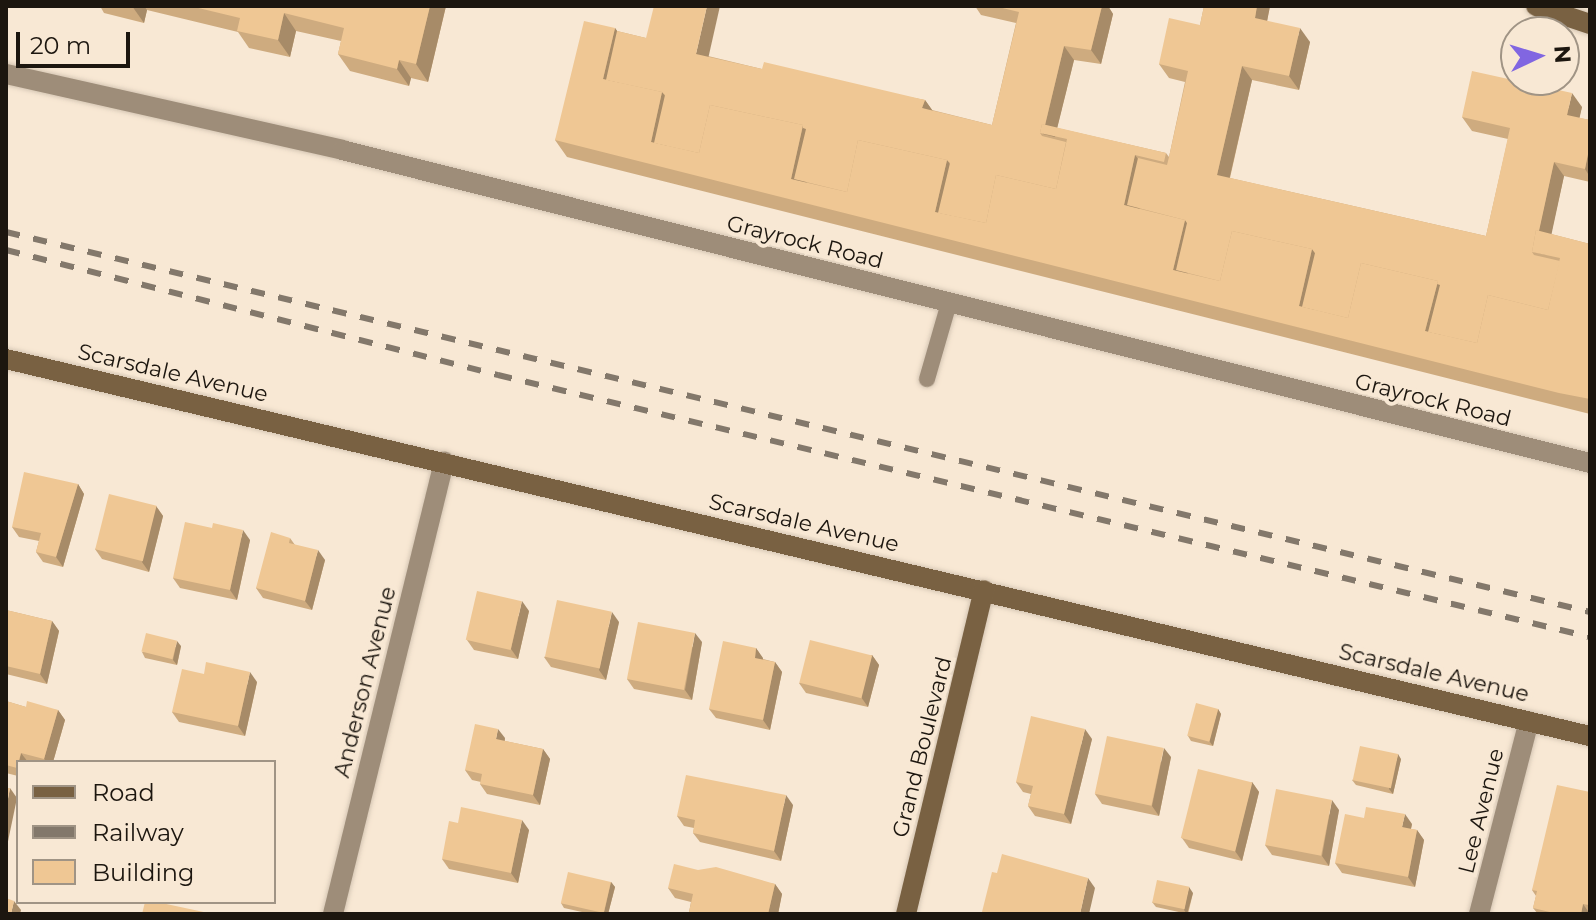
<!DOCTYPE html>
<style>
body{margin:0}
#map{position:relative;width:1596px;height:920px;overflow:hidden;background:#f8e8d4;font-family:Montserrat,sans-serif}
div>[style]{position:absolute}
.roads{filter:drop-shadow(0 0 2px #d5c6b4) drop-shadow(0 0 2px #d5c6b4)}
.lane>*{height:16px;margin:-8px;padding:0 8px;transform-origin:8px;border-radius:8px;background:#9e8d79}
.street>*{height:20px;margin:-10px;padding:0 10px;transform-origin:10px;border-radius:10px;background:#9e8d79}
.secondary>*{height:20px;margin:-10px;padding:0 10px;transform-origin:10px;border-radius:10px;background:#796142}
.rail>*{height:6px;margin-top:-3px;transform-origin:0;background:repeating-linear-gradient(90deg,#83786b 0 14px,transparent 0 28px)}
.wall>*{inset:0;background:#ceab7f}
.shaded-wall>*{inset:0;background:#a78b68}
.building>*{inset:0;background:#efc794;transform-origin:0 0}
span{translate:-50% -50%;white-space:nowrap;text-align:center;line-height:1.15;-webkit-text-stroke:8px #f8e8d4;paint-order:stroke}
.street-label{font-size:22px;color:#1c160f}
.frame{position:absolute;inset:0;border:8px solid #1c160f;pointer-events:none}
.legend{position:absolute;left:16px;top:760px;width:260px;height:144px;box-sizing:border-box;background:#f8e8d4;border:2px solid #a09485;margin:0;padding:10px 14px;list-style:none;font-size:24px;color:#1c160f}
.legend li{display:flex;align-items:center;gap:16px;height:40px}
.legend b{width:40px;border:2px solid #a09485}
.north{position:absolute;left:1500px;top:16px;width:80px;height:80px;box-sizing:border-box;background:#f8e8d4;border:2px solid #a09485;border-radius:50%;rotate:86deg;font-size:22px;font-weight:700;line-height:32px;text-align:center;color:#1c160f}
.north::after{content:'';display:block;margin:auto;width:28px;height:36px;background:#8166e1;clip-path:polygon(50% 0,100% 100%,50% 72%,0 100%)}
.scale{position:absolute;left:16px;top:32px;width:114px;height:36px;box-sizing:border-box;border:4px solid #1c160f;border-top:0;padding-left:10px;font-size:24px;line-height:28px;white-space:nowrap;color:#1c160f;-webkit-text-stroke:6px #f8e8d4;paint-order:stroke}
</style>
<div id="map">
<div class="roads">
<div class="lane">
<i style="left:927px;top:379px;width:79px;rotate:-73.9deg"></i>
</div>
<div class="street">
<i style="left:6px;top:74px;width:344px;rotate:12.7deg"></i>
<i style="left:342px;top:150px;width:1287px;rotate:14.08deg"></i>
<i style="left:333px;top:914px;width:466px;rotate:-76.2deg"></i>
<i style="left:1479px;top:914px;width:199px;rotate:-75.5deg"></i>
</div>
<div class="secondary">
<i style="left:1536px;top:6px;width:57px;rotate:18.4deg"></i>
<i style="left:6px;top:359px;width:1628px;rotate:13.39deg"></i>
<i style="left:906px;top:914px;width:333px;rotate:-76.5deg"></i>
</div>
</div>
<div class="rail">
<i style="left:6px;top:232px;width:1629px;rotate:13.49deg"></i>
<i style="left:6px;top:250px;width:508px;rotate:14.26deg"></i>
<i style="left:498px;top:375px;width:1123px;rotate:13.49deg"></i>
</div>
<div class="wall">
<i style="clip-path:polygon(100px 6px,446px 6px,428px 82px,411px 78px,409px 86px,350px 71px,338px 54px,341px 41px,296px 31px,290px 57px,249px 48px,238px 32px,147px 10px,144px 23px,104px 13px)"></i>
<i style="clip-path:polygon(975px 6px,1108px 6px,1113px 14px,1101px 64px,1074px 60px,1057px 128px,1166px 153px,1169px 157px,1185px 82px,1169px 78px,1159px 64px,1200px 25px,1204px 6px,1270px 6px,1267px 21px,1310px 42px,1299px 90px,1252px 80px,1230px 178px,1486px 236px,1508px 139px,1472px 131px,1462px 117px,1582px 107px,1579px 118px,1590px 120px,1590px 182px,1564px 176px,1551px 234px,1590px 244px,1590px 414px,567px 157px,555px 140px,615px 28px,617px 31px,646px 38px,708px 56px,762px 69px,925px 100px,932px 110px,992px 125px,1016px 23px,981px 15px)"></i>
<i style="clip-path:polygon(78px 484px,84px 494px,63px 567px,43px 562px,36px 552px,39px 541px,19px 537px,12px 527px)"></i>
<i style="clip-path:polygon(156px 506px,163px 516px,149px 572px,102px 559px,95px 549px)"></i>
<i style="clip-path:polygon(212px 528px,250px 540px,237px 600px,180px 588px,173px 578px)"></i>
<i style="clip-path:polygon(290px 538px,295px 545px,325px 560px,312px 610px,263px 598px,256px 588px)"></i>
<i style="clip-path:polygon(6px 610px,52px 621px,59px 631px,47px 684px,6px 674px)"></i>
<i style="clip-path:polygon(529px 611px,518px 659px,474px 650px,467px 640px)"></i>
<i style="clip-path:polygon(619px 622px,606px 680px,551px 667px,544px 657px)"></i>
<i style="clip-path:polygon(702px 642px,692px 700px,634px 689px,627px 679px)"></i>
<i style="clip-path:polygon(181px 646px,177px 665px,145px 658px,142px 652px)"></i>
<i style="clip-path:polygon(756px 648px,763px 659px,775px 662px,782px 672px,770px 730px,716px 718px,709px 709px)"></i>
<i style="clip-path:polygon(872px 655px,879px 665px,868px 707px,806px 693px,799px 683px)"></i>
<i style="clip-path:polygon(257px 682px,245px 736px,179px 722px,172px 712px)"></i>
<i style="clip-path:polygon(6px 701px,26px 707px,58px 710px,65px 720px,53px 762px,18px 762px,18px 776px,6px 773px)"></i>
<i style="clip-path:polygon(1218px 709px,1221px 714px,1213px 746px,1191px 741px,1188px 736px)"></i>
<i style="clip-path:polygon(505px 738px,505px 741px,543px 749px,550px 759px,540px 805px,487px 794px,480px 784px,481px 782px,472px 780px,465px 770px)"></i>
<i style="clip-path:polygon(1092px 739px,1071px 824px,1035px 816px,1028px 806px,1031px 794px,1023px 792px,1016px 782px)"></i>
<i style="clip-path:polygon(1171px 757px,1159px 816px,1102px 804px,1095px 794px)"></i>
<i style="clip-path:polygon(1401px 759px,1393px 794px,1356px 785px,1352px 780px)"></i>
<i style="clip-path:polygon(1252px 782px,1259px 792px,1242px 861px,1189px 848px,1182px 838px)"></i>
<i style="clip-path:polygon(1590px 792px,1590px 914px,1538px 914px,1533px 908px,1536px 896px,1532px 890px)"></i>
<i style="clip-path:polygon(793px 805px,781px 861px,700px 842px,693px 833px,694px 828px,684px 826px,677px 816px)"></i>
<i style="clip-path:polygon(1339px 810px,1329px 866px,1272px 855px,1265px 845px)"></i>
<i style="clip-path:polygon(1412px 824px,1411px 829px,1417px 830px,1424px 840px,1415px 887px,1342px 873px,1335px 863px)"></i>
<i style="clip-path:polygon(529px 830px,518px 883px,449px 869px,442px 859px)"></i>
<i style="clip-path:polygon(698px 870px,775px 884px,782px 894px,778px 914px,691px 914px,689px 912px,691px 902px,675px 898px,668px 888px)"></i>
<i style="clip-path:polygon(611px 882px,615px 887px,608px 914px,591px 914px,564px 908px,561px 903px)"></i>
<i style="clip-path:polygon(1193px 893px,1188px 914px,1156px 907px,1152px 902px)"></i>
</div>
<div class="shaded-wall">
<i style="clip-path:polygon(132px 6px,144px 6px,147px 10px,144px 23px)"></i>
<i style="clip-path:polygon(430px 6px,446px 6px,428px 82px,416px 64px)"></i>
<i style="clip-path:polygon(707px 6px,720px 6px,706px 68px,696px 54px)"></i>
<i style="clip-path:polygon(1102px 6px,1108px 6px,1113px 14px,1101px 64px,1091px 50px)"></i>
<i style="clip-path:polygon(1257px 6px,1270px 6px,1265px 32px,1255px 18px)"></i>
<i style="clip-path:polygon(284px 13px,296px 31px,290px 57px,278px 40px)"></i>
<i style="clip-path:polygon(615px 28px,627px 45px,618px 85px,603px 79px)"></i>
<i style="clip-path:polygon(1300px 28px,1310px 42px,1299px 90px,1289px 76px)"></i>
<i style="clip-path:polygon(1064px 46px,1074px 60px,1055px 137px,1043px 134px)"></i>
<i style="clip-path:polygon(399px 60px,411px 78px,409px 86px,397px 69px)"></i>
<i style="clip-path:polygon(1242px 66px,1252px 80px,1227px 189px,1217px 175px)"></i>
<i style="clip-path:polygon(662px 92px,675px 109px,666px 148px,651px 142px)"></i>
<i style="clip-path:polygon(1572px 93px,1582px 107px,1577px 129px,1567px 115px)"></i>
<i style="clip-path:polygon(925px 100px,935px 114px,922px 108px)"></i>
<i style="clip-path:polygon(803px 125px,816px 143px,806px 185px,791px 179px)"></i>
<i style="clip-path:polygon(1590px 144px,1590px 177px,1585px 169px)"></i>
<i style="clip-path:polygon(1135px 155px,1148px 172px,1139px 211px,1124px 205px)"></i>
<i style="clip-path:polygon(947px 160px,959px 177px,950px 218px,935px 212px)"></i>
<i style="clip-path:polygon(1554px 162px,1564px 176px,1547px 255px,1534px 252px)"></i>
<i style="clip-path:polygon(1185px 220px,1197px 237px,1187px 276px,1173px 270px)"></i>
<i style="clip-path:polygon(1312px 249px,1325px 267px,1314px 313px,1299px 306px)"></i>
<i style="clip-path:polygon(1438px 281px,1450px 299px,1440px 338px,1425px 331px)"></i>
<i style="clip-path:polygon(78px 484px,84px 494px,63px 567px,56px 557px)"></i>
<i style="clip-path:polygon(156px 506px,163px 516px,149px 572px,142px 562px)"></i>
<i style="clip-path:polygon(243px 530px,250px 540px,237px 600px,230px 590px)"></i>
<i style="clip-path:polygon(318px 550px,325px 560px,312px 610px,305px 601px)"></i>
<i style="clip-path:polygon(522px 601px,529px 611px,518px 659px,511px 649px)"></i>
<i style="clip-path:polygon(612px 612px,619px 622px,606px 680px,599px 670px)"></i>
<i style="clip-path:polygon(52px 621px,59px 631px,47px 684px,40px 674px)"></i>
<i style="clip-path:polygon(695px 633px,702px 642px,692px 700px,685px 690px)"></i>
<i style="clip-path:polygon(177px 641px,181px 646px,177px 665px,173px 660px)"></i>
<i style="clip-path:polygon(756px 648px,763px 658px,762px 667px,755px 658px)"></i>
<i style="clip-path:polygon(872px 655px,879px 665px,868px 707px,861px 697px)"></i>
<i style="clip-path:polygon(775px 662px,782px 672px,770px 730px,763px 720px)"></i>
<i style="clip-path:polygon(250px 672px,257px 682px,245px 736px,238px 726px)"></i>
<i style="clip-path:polygon(1218px 709px,1221px 714px,1213px 746px,1209px 741px)"></i>
<i style="clip-path:polygon(58px 710px,65px 720px,53px 762px,47px 762px,44px 759px)"></i>
<i style="clip-path:polygon(498px 729px,505px 738px,503px 749px,496px 739px)"></i>
<i style="clip-path:polygon(1085px 729px,1092px 739px,1071px 824px,1064px 814px)"></i>
<i style="clip-path:polygon(1164px 748px,1171px 757px,1159px 816px,1152px 806px)"></i>
<i style="clip-path:polygon(543px 749px,550px 759px,540px 805px,533px 795px)"></i>
<i style="clip-path:polygon(21px 753px,28px 762px,19px 762px)"></i>
<i style="clip-path:polygon(1398px 754px,1401px 759px,1393px 794px,1389px 789px)"></i>
<i style="clip-path:polygon(1252px 782px,1259px 792px,1242px 861px,1235px 851px)"></i>
<i style="clip-path:polygon(10px 788px,17px 798px,6px 851px,6px 809px)"></i>
<i style="clip-path:polygon(786px 795px,793px 805px,781px 861px,774px 851px)"></i>
<i style="clip-path:polygon(1332px 800px,1339px 810px,1329px 866px,1322px 856px)"></i>
<i style="clip-path:polygon(1405px 814px,1412px 824px,1409px 837px,1402px 827px)"></i>
<i style="clip-path:polygon(522px 820px,529px 830px,518px 883px,511px 873px)"></i>
<i style="clip-path:polygon(1417px 830px,1424px 840px,1415px 887px,1408px 877px)"></i>
<i style="clip-path:polygon(1088px 878px,1095px 888px,1089px 914px,1080px 914px)"></i>
<i style="clip-path:polygon(611px 882px,615px 887px,608px 914px,605px 914px,604px 913px)"></i>
<i style="clip-path:polygon(775px 884px,782px 894px,778px 914px,768px 914px)"></i>
<i style="clip-path:polygon(1189px 887px,1193px 893px,1187px 914px,1184px 910px)"></i>
<i style="clip-path:polygon(14px 901px,21px 910px,20px 914px,11px 914px)"></i>
<i style="clip-path:polygon(1583px 904px,1590px 914px,1581px 914px)"></i>
</div>
<div class="building">
<i style="clip-path:polygon(190px 6px,430px 6px,416px 64px,399px 60px,397px 69px,338px 54px,344px 28px,284px 13px,278px 40px,237px 31px,240px 18px)"></i>
<i style="clip-path:polygon(654px 6px,707px 6px,696px 54px,762px 69px,764px 62px,925px 100px,922px 108px,992px 125px,1019px 12px,994px 6px,1102px 6px,1091px 50px,1064px 46px,1045px 125px,1042px 124px,1040px 133px,1042px 136px,1066px 142px,1056px 189px,996px 175px,986px 223px,938px 213px,950px 163px,947px 160px,858px 140px,847px 192px,794px 179px,806px 129px,803px 128px,803px 125px,710px 105px,699px 153px,654px 143px,665px 95px,662px 92px,606px 80px,617px 31px,646px 38px)"></i>
<i style="clip-path:polygon(1204px 6px,1257px 6px,1255px 18px,1300px 28px,1289px 76px,1242px 66px,1217px 175px,1486px 236px,1510px 128px,1462px 117px,1472px 71px,1572px 93px,1567px 115px,1590px 120px,1590px 144px,1585px 169px,1554px 162px,1539px 231px,1536px 230px,1532px 252px,1534px 255px,1560px 261px,1548px 310px,1488px 295px,1477px 343px,1428px 332px,1440px 285px,1437px 284px,1438px 281px,1361px 263px,1348px 318px,1302px 307px,1315px 253px,1312px 249px,1232px 231px,1220px 281px,1176px 270px,1187px 223px,1185px 220px,1127px 205px,1138px 158px,1167px 165px,1169px 157px,1188px 71px,1159px 64px,1169px 18px,1200px 25px)"></i>
<i style="clip-path:polygon(584px 21px,615px 28px,603px 79px,662px 92px,651px 142px,699px 153px,710px 105px,803px 125px,791px 179px,847px 192px,858px 140px,947px 160px,935px 212px,986px 223px,996px 175px,1056px 189px,1067px 139px,1040px 133px,1042px 124px,1166px 153px,1164px 162px,1135px 155px,1124px 205px,1185px 220px,1173px 270px,1220px 281px,1232px 231px,1312px 249px,1299px 306px,1348px 318px,1361px 263px,1438px 281px,1425px 331px,1477px 343px,1488px 295px,1548px 310px,1560px 258px,1532px 252px,1536px 230px,1590px 244px,1590px 399px,1559px 393px,555px 140px)"></i>
<i style="clip-path:polygon(24px 472px,78px 484px,56px 557px,36px 552px,41px 533px,12px 527px)"></i>
<i style="left:109px;top:494px;width:49px;height:57px;rotate:14deg"></i>
<i style="clip-path:polygon(185px 522px,212px 528px,213px 523px,243px 530px,230px 590px,173px 578px)"></i>
<i style="clip-path:polygon(271px 532px,290px 538px,289px 543px,318px 550px,305px 601px,256px 588px)"></i>
<i style="left:477px;top:591px;width:46px;height:50px;rotate:13deg"></i>
<i style="left:557px;top:600px;width:56px;height:58px;rotate:12deg"></i>
<i style="clip-path:polygon(6px 610px,52px 621px,40px 674px,6px 666px)"></i>
<i style="left:638px;top:622px;width:58px;height:58px;rotate:11deg"></i>
<i style="left:146px;top:633px;width:32px;height:19px;rotate:14deg"></i>
<i style="left:810px;top:640px;width:64px;height:44px;rotate:14deg"></i>
<i style="clip-path:polygon(723px 641px,756px 648px,755px 658px,775px 662px,763px 720px,709px 709px)"></i>
<i style="clip-path:polygon(206px 662px,250px 672px,238px 726px,172px 712px,182px 669px,204px 674px)"></i>
<i style="clip-path:polygon(6px 701px,26px 707px,27px 701px,58px 710px,44px 759px,21px 753px,17px 768px,6px 765px)"></i>
<i style="left:1196px;top:703px;width:23px;height:34px;rotate:15deg"></i>
<i style="clip-path:polygon(1031px 716px,1085px 729px,1064px 814px,1028px 806px,1033px 786px,1016px 782px)"></i>
<i style="clip-path:polygon(475px 724px,498px 729px,496px 739px,543px 749px,533px 795px,480px 784px,482px 774px,465px 770px)"></i>
<i style="left:1107px;top:736px;width:58px;height:59px;rotate:12deg"></i>
<i style="left:1360px;top:746px;width:39px;height:35px;rotate:12deg"></i>
<i style="left:1198px;top:769px;width:56px;height:71px;rotate:14deg"></i>
<i style="clip-path:polygon(686px 775px,786px 795px,774px 851px,693px 833px,695px 820px,677px 816px)"></i>
<i style="clip-path:polygon(1557px 785px,1590px 792px,1590px 900px,1589px 905px,1583px 904px,1581px 914px,1558px 914px,1533px 908px,1537px 891px,1532px 890px)"></i>
<i style="clip-path:polygon(6px 788px,10px 788px,6px 809px)"></i>
<i style="left:1276px;top:789px;width:57px;height:57px;rotate:11deg"></i>
<i style="clip-path:polygon(461px 807px,522px 820px,511px 873px,442px 859px,449px 821px,458px 823px)"></i>
<i style="clip-path:polygon(1366px 807px,1405px 814px,1402px 827px,1417px 830px,1408px 877px,1335px 863px,1345px 814px,1364px 818px)"></i>
<i style="clip-path:polygon(1002px 854px,1088px 878px,1080px 914px,993px 914px,982px 912px,992px 872px,997px 873px)"></i>
<i style="clip-path:polygon(674px 864px,698px 870px,716px 867px,775px 884px,768px 914px,700px 914px,689px 912px,693px 894px,668px 888px)"></i>
<i style="left:568px;top:872px;width:44px;height:32px;rotate:13deg"></i>
<i style="left:1157px;top:880px;width:33px;height:23px;rotate:12deg"></i>
<i style="clip-path:polygon(6px 898px,14px 901px,11px 914px,6px 914px)"></i>
<i style="clip-path:polygon(145px 902px,157px 902px,213px 914px,142px 914px)"></i>
</div>
<div class="street-label">
<span style="left:805px;top:242px;rotate:14deg">Grayrock Road</span>
<span style="left:173px;top:373px;rotate:13deg">Scarsdale Avenue</span>
<span style="left:1433px;top:400px;rotate:14deg">Grayrock Road</span>
<span style="left:804px;top:523px;rotate:13deg">Scarsdale Avenue</span>
<span style="left:1434px;top:673px;rotate:13deg">Scarsdale Avenue</span>
<span style="left:365px;top:682px;rotate:-76deg">Anderson Avenue</span>
<span style="left:922px;top:747px;rotate:-76deg">Grand Boulevard</span>
<span style="left:1481px;top:811px;rotate:-76deg">Lee Avenue</span>
</div>
<div class="frame"></div>
<ul class="legend">
<li><b style="height:10px;background:#796142"></b>Road</li>
<li><b style="height:10px;background:#83786b"></b>Railway</li>
<li><b style="height:22px;background:#efc794"></b>Building</li>
</ul>
<div class="north">N</div>
<div class="scale">20 m</div>
</div>
